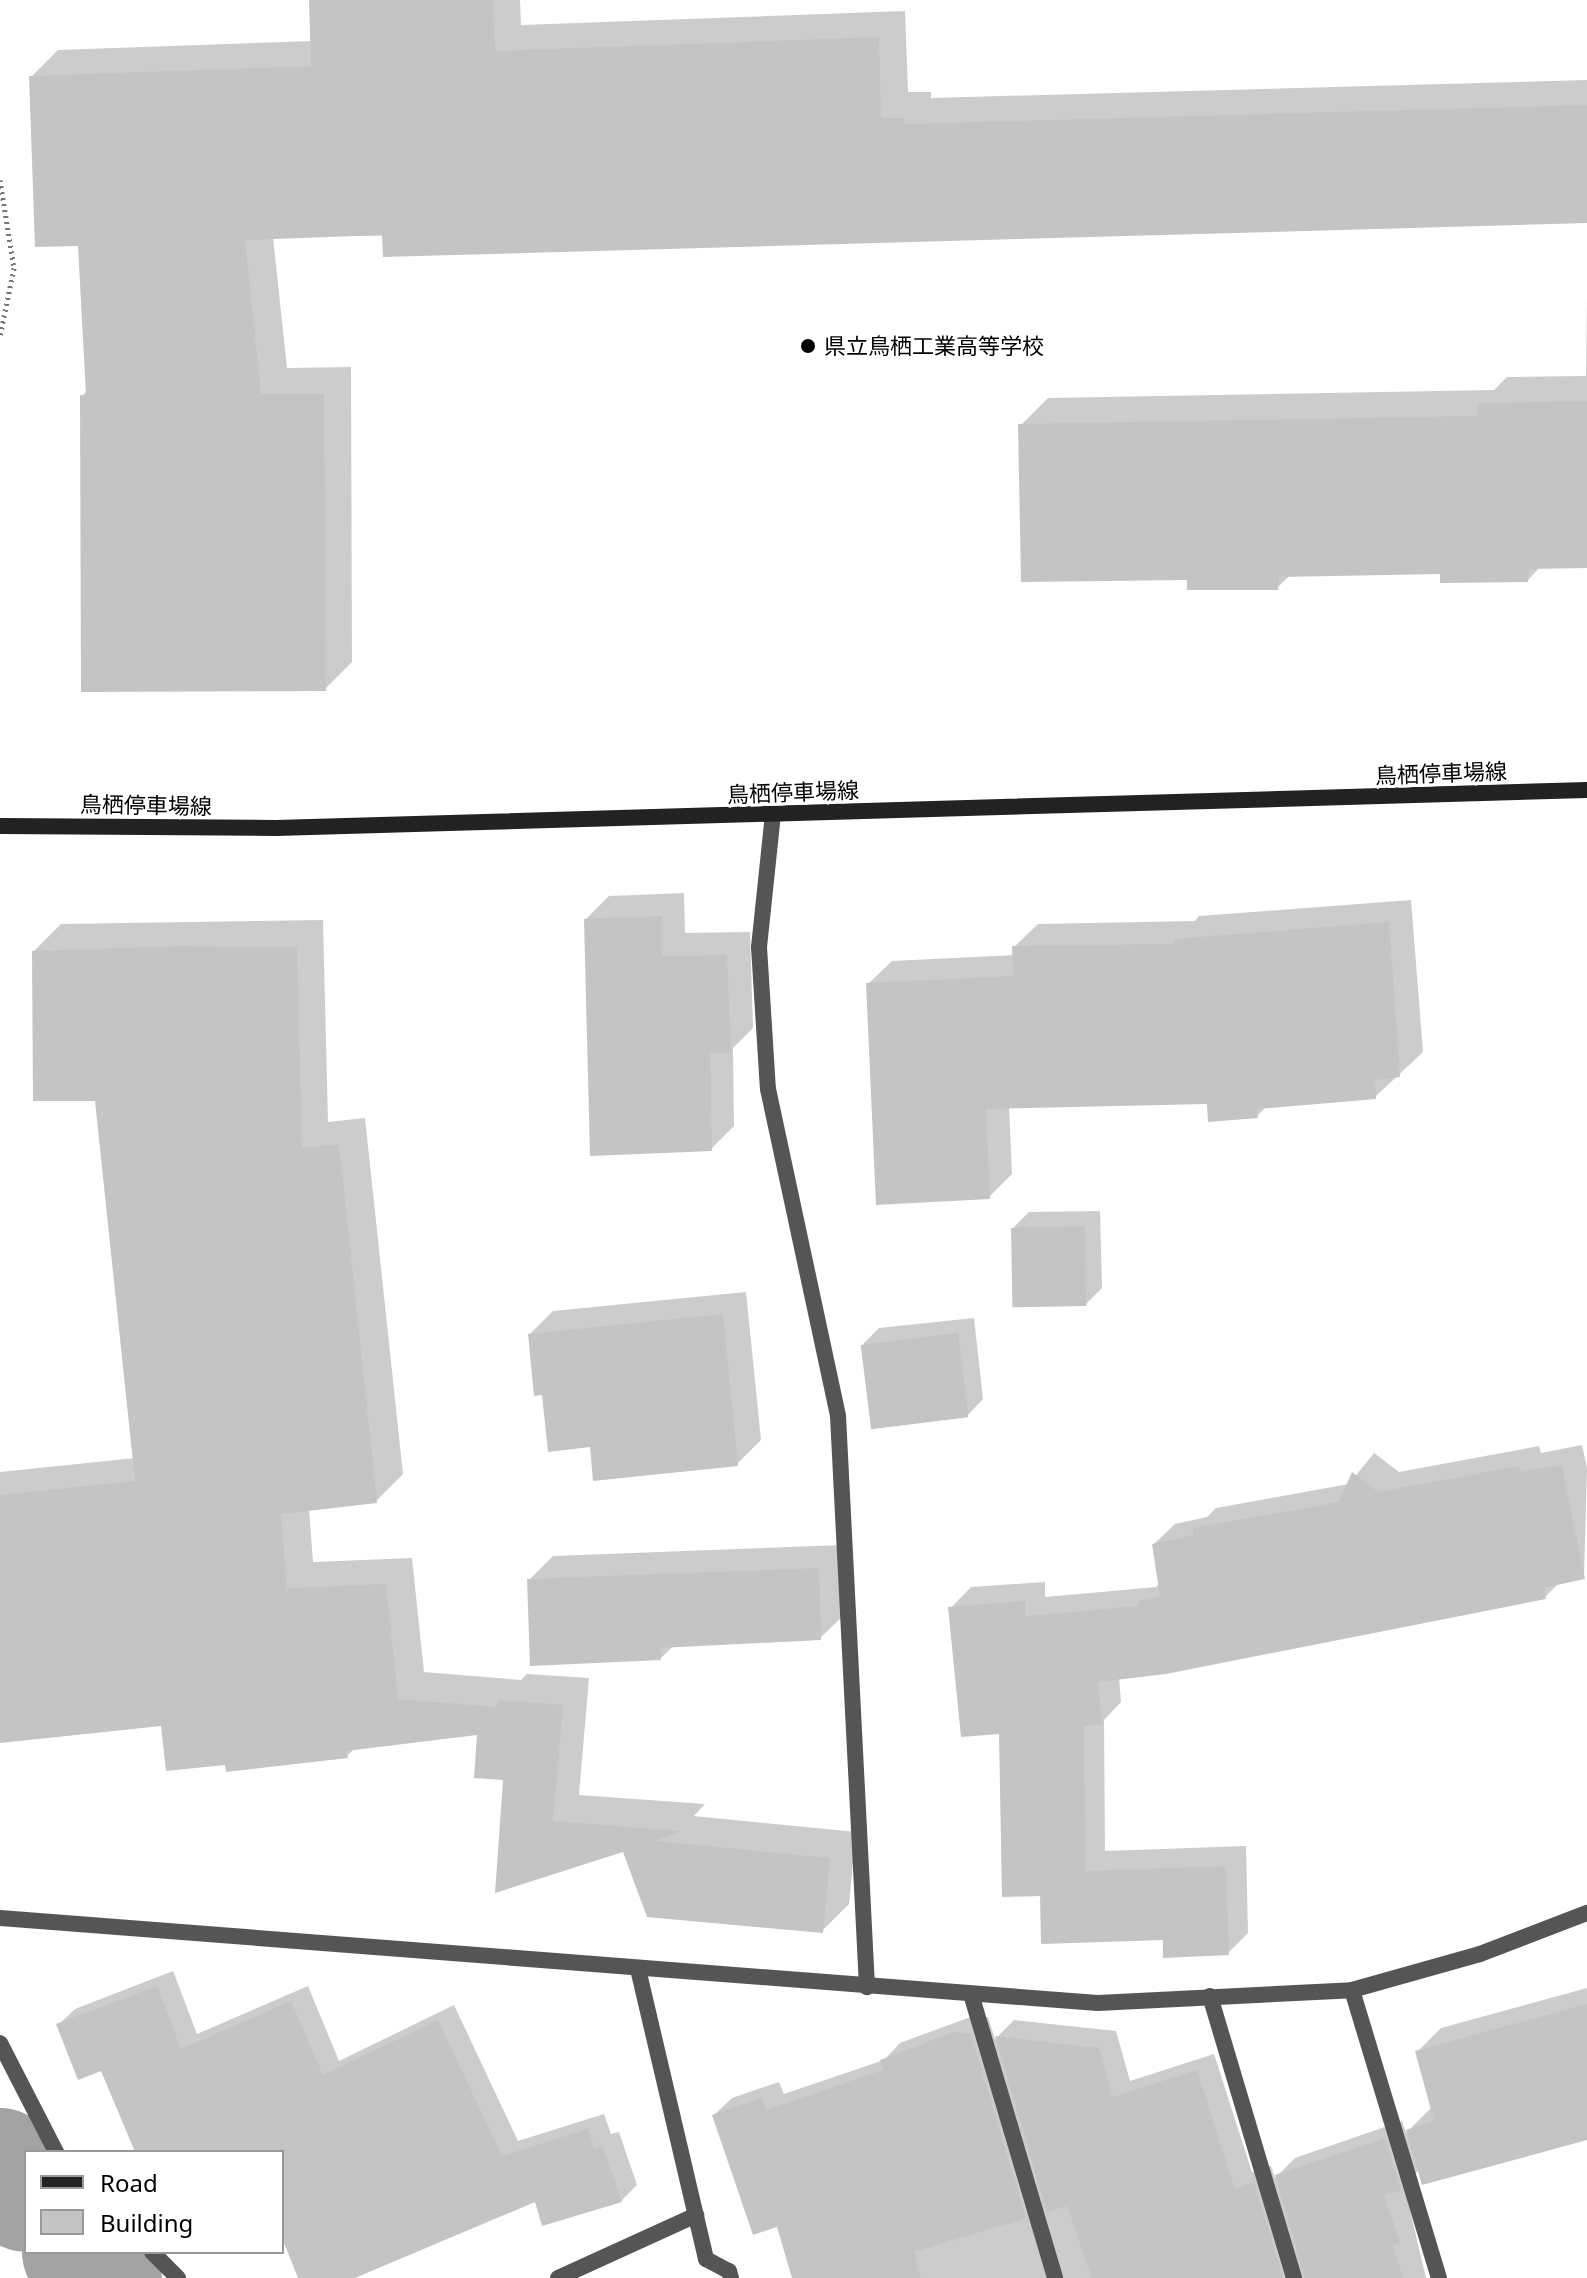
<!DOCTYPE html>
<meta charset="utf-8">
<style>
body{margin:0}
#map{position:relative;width:1587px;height:2278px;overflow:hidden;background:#fff;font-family:"Noto Sans","Noto Sans JP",sans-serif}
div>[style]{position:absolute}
.shadow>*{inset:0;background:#0003}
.river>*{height:116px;margin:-58px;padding:0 58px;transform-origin:58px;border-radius:58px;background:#a3a3a3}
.building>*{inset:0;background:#c4c4c4;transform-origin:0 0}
.path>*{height:5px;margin-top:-2.5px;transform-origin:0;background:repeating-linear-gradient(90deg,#777 0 2px,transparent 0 6px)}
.street>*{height:16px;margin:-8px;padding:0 8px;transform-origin:8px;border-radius:8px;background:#555}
.secondary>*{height:16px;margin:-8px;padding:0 8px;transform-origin:8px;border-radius:8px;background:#222}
.dots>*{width:22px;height:22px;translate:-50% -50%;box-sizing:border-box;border:4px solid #fff;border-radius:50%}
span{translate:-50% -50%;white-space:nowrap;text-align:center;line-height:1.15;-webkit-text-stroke:6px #fff;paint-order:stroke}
.poi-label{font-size:22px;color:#000}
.left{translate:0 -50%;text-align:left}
.street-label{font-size:22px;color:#000}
.legend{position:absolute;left:24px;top:2150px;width:260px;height:104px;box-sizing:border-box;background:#fff;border:2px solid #999;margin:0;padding:10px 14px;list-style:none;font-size:24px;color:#000}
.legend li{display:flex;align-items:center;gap:16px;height:40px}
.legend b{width:40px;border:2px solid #999}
</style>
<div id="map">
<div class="shadow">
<i style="clip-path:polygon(311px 0,520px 0,521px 25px,905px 11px,908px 92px,931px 92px,931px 98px,1587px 80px,1587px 221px,273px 237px,287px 368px,351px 367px,352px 662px,325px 689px,82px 396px,88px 390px,80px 244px,31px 77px,58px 50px,312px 41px)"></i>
<i style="clip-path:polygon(1587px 297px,1587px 566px,1541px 566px,1528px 580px,1442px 572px,1291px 574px,1277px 588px,1189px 578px,1021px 425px,1048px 398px,1494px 390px,1507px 377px,1586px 376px)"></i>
<i style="clip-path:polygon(684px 893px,685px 933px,750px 932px,753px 1028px,733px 1048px,734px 1126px,711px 1149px,586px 919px,609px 896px)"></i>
<i style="clip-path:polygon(1411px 900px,1423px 1052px,1375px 1097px,1267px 1106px,1257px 1116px,1209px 1102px,1009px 1106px,1012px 1174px,989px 1197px,868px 984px,892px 961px,1015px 955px,1014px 947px,1038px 924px,1195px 921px,1199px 916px)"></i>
<i style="clip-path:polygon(323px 920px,328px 1122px,365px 1118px,403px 1474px,376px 1501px,309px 1508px,313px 1562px,412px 1558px,424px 1672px,521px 1680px,527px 1674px,589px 1678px,579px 1795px,705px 1804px,694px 1816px,856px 1832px,849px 1904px,822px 1931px,624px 1849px,497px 1890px,505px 1778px,479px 1732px,355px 1748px,347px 1756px,227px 1762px,163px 1724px,0 1741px,0 1472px,135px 1458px,96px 1099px,34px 951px,61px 924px)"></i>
<i style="clip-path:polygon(1100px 1211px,1102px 1288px,1086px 1304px,1013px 1228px,1029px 1212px)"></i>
<i style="clip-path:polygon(746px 1292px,761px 1440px,737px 1464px,592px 1445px,530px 1334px,553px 1311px)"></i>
<i style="clip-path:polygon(974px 1318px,983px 1399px,967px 1416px,863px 1344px,879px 1328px)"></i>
<i style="clip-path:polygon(1582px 1445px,1587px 1468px,1584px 1578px,1559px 1583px,1545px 1597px,1119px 1677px,1121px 1702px,1104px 1720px,1105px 1851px,1246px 1846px,1248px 1933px,1228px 1953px,1165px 1938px,1042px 1894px,1001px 1732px,951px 1608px,971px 1587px,1045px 1582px,1045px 1597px,1156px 1587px,1160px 1583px,1154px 1544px,1175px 1524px,1207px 1517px,1216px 1508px,1349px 1484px,1374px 1453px,1399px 1472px,1539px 1446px,1541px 1453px)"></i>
<i style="clip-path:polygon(842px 1545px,844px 1615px,820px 1638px,673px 1646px,661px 1658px,529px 1580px,553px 1556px)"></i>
<i style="clip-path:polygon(173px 1971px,197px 2034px,308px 1986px,339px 2061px,454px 2005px,518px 2141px,604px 2114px,611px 2134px,619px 2132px,637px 2185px,621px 2201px,536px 2200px,352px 2278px,300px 2278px,282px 2232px,282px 2152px,138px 2152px,102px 2068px,58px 2025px,75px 2009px)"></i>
<i style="clip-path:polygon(1587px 1988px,1587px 2138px,1420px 2169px,1404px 2185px,1426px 2278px,794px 2278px,779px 2225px,714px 2115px,732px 2098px,779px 2082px,784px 2094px,884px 2060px,900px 2043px,973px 2016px,988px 2017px,995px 2039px,1014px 2020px,1116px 2031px,1130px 2081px,1214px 2054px,1252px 2172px,1271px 2166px,1275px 2178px,1295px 2158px,1402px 2121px,1406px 2133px,1432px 2107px,1418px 2051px,1441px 2028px)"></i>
</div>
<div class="river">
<i style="left:0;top:2166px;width:38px;rotate:47deg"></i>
<i style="left:80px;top:2252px;width:35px;rotate:47deg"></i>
</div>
<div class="building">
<i style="clip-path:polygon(309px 0,493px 0,495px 51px,879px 37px,881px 118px,904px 118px,905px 124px,1587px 105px,1587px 223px,383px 257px,382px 235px,245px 240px,261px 394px,324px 394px,326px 691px,81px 692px,80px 395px,86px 395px,78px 246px,35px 247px,29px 76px,311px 66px)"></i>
<i style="clip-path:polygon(1587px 401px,1587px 568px,1529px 569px,1528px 582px,1440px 583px,1440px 574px,1279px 577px,1278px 590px,1187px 590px,1187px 580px,1021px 582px,1018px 424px,1478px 416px,1478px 403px)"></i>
<i style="clip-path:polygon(662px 916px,662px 956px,727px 955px,731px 1053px,710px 1053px,712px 1151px,590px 1156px,584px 919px)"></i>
<i style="clip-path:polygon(1389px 922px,1400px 1077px,1375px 1080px,1376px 1099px,1257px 1109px,1258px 1118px,1208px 1122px,1207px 1104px,986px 1109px,990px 1199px,876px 1205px,866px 983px,1013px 976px,1012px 946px,1174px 944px,1174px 939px)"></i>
<i style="clip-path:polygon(180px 946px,297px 947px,302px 1148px,339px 1144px,377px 1503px,281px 1514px,287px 1588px,386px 1584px,398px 1699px,497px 1707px,498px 1700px,563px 1705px,553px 1821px,681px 1831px,655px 1841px,830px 1858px,823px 1933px,647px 1917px,623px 1852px,495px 1893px,503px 1780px,474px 1778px,477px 1735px,346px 1751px,348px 1758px,226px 1772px,225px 1765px,166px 1771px,161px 1726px,0 1743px,0 1495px,135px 1481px,95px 1101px,33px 1101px,32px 951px)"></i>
<i style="left:1085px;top:1226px;width:80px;height:74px;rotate:89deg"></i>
<i style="clip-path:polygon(723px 1314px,738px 1466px,593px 1481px,590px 1447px,548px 1452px,542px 1395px,534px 1396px,528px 1334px)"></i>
<i style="left:958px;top:1333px;width:85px;height:98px;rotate:83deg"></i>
<i style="clip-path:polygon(1562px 1465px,1585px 1579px,1543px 1588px,1546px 1599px,1166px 1674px,1098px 1682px,1102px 1725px,1084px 1726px,1085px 1871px,1226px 1866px,1229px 1955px,1163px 1958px,1163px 1940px,1041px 1944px,1040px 1896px,1002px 1897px,999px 1734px,961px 1737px,948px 1607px,1025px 1601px,1026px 1616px,1138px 1606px,1139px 1601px,1160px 1597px,1152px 1544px,1194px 1535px,1193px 1528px,1339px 1502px,1352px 1472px,1378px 1492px,1519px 1466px,1520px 1472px)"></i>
<i style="clip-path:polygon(819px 1568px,821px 1640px,660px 1648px,661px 1660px,530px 1666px,527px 1579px)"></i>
<i style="clip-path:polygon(157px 1986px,181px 2049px,291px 2001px,323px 2075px,438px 2020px,502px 2156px,588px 2129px,594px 2149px,603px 2147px,622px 2202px,542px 2226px,535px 2202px,355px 2278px,298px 2278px,282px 2238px,282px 2152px,135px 2152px,101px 2071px,78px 2080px,56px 2024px)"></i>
<i style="clip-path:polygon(1587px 2004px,1587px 2140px,1422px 2185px,1406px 2130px,1434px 2121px,1415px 2051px)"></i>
<i style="clip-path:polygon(954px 2032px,971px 2034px,1026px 2218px,914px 2252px,921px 2278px,792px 2278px,777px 2227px,753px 2235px,712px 2115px,762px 2098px,766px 2110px,883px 2070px,880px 2060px)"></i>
<i style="clip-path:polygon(995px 2036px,1099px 2048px,1113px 2097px,1197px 2070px,1235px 2189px,1254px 2182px,1283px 2278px,1092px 2278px,1067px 2206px,1047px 2212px)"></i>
<i style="clip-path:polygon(1385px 2138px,1401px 2191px,1384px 2195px,1400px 2242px,1393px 2245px,1403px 2278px,1305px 2278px,1275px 2175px)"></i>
</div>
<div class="path">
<i style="left:0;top:180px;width:89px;rotate:81deg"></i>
<i style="left:14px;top:268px;width:69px;rotate:101.6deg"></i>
</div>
<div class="street">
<i style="left:773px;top:814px;width:134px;rotate:96deg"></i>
<i style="left:759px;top:947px;width:142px;rotate:86.4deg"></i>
<i style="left:768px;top:1089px;width:334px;rotate:77.9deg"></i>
<i style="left:838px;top:1416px;width:572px;rotate:87.09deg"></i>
<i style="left:0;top:1918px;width:1101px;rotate:4.43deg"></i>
<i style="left:1098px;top:2003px;width:254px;rotate:-2.9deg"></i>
<i style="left:1352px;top:1990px;width:133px;rotate:-15.7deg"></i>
<i style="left:1480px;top:1954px;width:115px;rotate:-21deg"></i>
<i style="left:638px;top:1969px;width:298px;rotate:76.8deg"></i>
<i style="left:706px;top:2259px;width:26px;rotate:28deg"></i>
<i style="left:729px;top:2271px;width:7px;rotate:74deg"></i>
<i style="left:1352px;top:1990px;width:301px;rotate:73.2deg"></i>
<i style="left:971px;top:1994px;width:296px;rotate:73.5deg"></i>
<i style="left:1210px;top:1996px;width:294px;rotate:73.4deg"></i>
<i style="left:0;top:2043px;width:123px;rotate:62.8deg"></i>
<i style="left:152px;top:2252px;width:37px;rotate:45deg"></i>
<i style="left:558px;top:2278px;width:152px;rotate:-24.5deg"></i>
</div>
<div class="secondary">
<i style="left:0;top:826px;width:276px;rotate:0.4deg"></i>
<i style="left:276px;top:828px;width:1312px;rotate:-1.66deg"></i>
</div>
<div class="dots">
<i style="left:808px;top:346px;background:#000"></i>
</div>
<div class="poi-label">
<span class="left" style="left:824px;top:346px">県立鳥栖工業高等学校</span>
</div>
<div class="street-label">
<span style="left:1441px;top:773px;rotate:-2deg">鳥栖停車場線</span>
<span style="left:793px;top:792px;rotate:-2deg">鳥栖停車場線</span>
<span style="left:146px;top:805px;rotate:1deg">鳥栖停車場線</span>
</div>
<ul class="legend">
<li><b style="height:10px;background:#222"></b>Road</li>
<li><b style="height:22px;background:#c4c4c4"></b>Building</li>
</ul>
</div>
